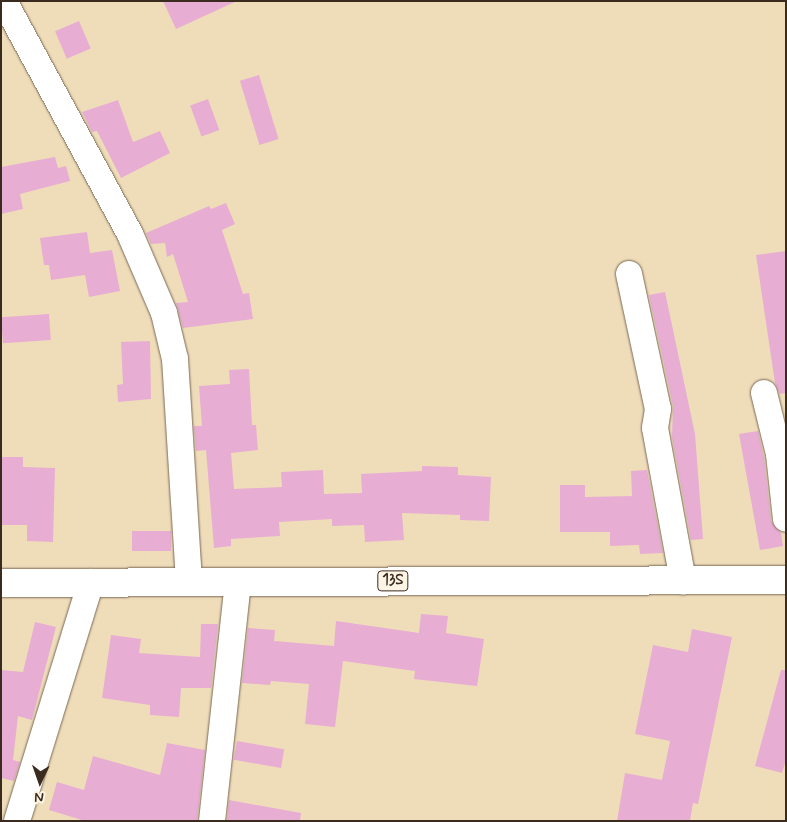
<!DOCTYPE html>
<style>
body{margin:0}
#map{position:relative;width:787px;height:822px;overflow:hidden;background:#efddba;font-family:Mynerve,sans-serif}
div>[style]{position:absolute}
.building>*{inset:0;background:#e8add3;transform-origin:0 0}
.roads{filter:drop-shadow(0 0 1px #7a6955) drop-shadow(0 0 1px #7a6955)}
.minor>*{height:26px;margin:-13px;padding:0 13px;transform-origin:13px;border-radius:13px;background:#fff}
.highway>*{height:28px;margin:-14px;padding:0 14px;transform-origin:14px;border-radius:14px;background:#fff}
span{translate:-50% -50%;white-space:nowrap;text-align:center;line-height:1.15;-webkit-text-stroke:4px #fcf5e5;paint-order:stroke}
.shield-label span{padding:1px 4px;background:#fcf5e5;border:1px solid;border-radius:4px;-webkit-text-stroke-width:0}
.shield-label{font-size:15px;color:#3b2a1e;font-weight:700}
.frame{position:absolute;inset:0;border:2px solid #3b2a1e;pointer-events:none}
.north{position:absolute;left:15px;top:757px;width:50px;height:50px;-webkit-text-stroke:4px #fcf5e5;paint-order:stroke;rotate:183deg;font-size:14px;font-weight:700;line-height:20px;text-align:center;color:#3b2a1e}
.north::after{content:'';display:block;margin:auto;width:18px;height:22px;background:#3b2a1e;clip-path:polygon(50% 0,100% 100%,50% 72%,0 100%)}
</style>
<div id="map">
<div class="building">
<i style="clip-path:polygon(163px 1px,237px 1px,176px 29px)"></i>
<i style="left:79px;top:21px;width:30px;height:26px;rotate:67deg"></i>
<i style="left:259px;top:75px;width:67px;height:20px;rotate:73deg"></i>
<i style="left:208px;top:99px;width:33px;height:19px;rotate:70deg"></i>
<i style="clip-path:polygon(118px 100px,133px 142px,160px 131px,170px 153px,121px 178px,97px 131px,92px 132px,82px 112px)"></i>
<i style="clip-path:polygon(55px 157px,58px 168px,66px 166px,70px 181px,20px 194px,23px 209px,1px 214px,1px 167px)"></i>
<i style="clip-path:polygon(226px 203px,235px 224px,222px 230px,243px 294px,249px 293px,253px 319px,183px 328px,176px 303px,188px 302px,173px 254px,167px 257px,165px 243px,151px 244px,146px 233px,209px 206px,211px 209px)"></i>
<i style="clip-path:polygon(87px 232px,90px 253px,112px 250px,120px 291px,89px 297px,85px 275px,51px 280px,49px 265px,44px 265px,40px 238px)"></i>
<i style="clip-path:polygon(786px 251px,786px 393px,780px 394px,775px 383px,756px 255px)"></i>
<i style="clip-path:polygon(665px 292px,695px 434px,703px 539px,691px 540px,672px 437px,673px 406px,649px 295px)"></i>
<i style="left:49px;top:314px;width:26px;height:48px;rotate:86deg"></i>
<i style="clip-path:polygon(150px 341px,151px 399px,118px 402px,117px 385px,123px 384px,121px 342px)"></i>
<i style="clip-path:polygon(249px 369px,252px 425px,256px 425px,258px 450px,231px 453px,234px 489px,282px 487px,281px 472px,323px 470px,324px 494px,362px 493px,361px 474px,422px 471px,422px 466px,458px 467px,458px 475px,491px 477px,489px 521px,460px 520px,460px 515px,402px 513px,404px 540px,365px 542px,364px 525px,332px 526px,332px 519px,279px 522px,280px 536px,231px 539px,231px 546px,214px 548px,206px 450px,196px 451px,194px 426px,202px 426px,199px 386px,230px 384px,229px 370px)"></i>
<i style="clip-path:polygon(758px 431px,764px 457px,771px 521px,781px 533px,783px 546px,760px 550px,739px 434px)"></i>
<i style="clip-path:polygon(1px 457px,23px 457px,23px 467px,55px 468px,53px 542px,27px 541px,27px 525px,1px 525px)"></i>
<i style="clip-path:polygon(647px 470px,663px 553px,640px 554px,639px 545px,610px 546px,610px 532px,560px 532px,560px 485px,585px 485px,585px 497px,632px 496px,631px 471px)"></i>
<i style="left:132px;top:531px;width:39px;height:20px"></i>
<i style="clip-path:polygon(421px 614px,448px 616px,446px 633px,484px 639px,477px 686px,414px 679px,415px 671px,343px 661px,335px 727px,305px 724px,309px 684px,271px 681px,270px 685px,242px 683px,248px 628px,275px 630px,274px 641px,334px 646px,336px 621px,419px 633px)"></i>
<i style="clip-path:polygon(35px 622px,56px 627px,32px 720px,18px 716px,13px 760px,20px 762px,14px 781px,1px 778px,1px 670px,23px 672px)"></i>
<i style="clip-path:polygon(201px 624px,218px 624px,211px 688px,181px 688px,179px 717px,150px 715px,150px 705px,102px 698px,111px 635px,141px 639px,139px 653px,200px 657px)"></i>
<i style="clip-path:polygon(692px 629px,732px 637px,698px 804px,693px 803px,690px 821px,617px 821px,625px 773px,662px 780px,670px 741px,635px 734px,653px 645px,688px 652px)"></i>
<i style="clip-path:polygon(781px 670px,786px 670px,786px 760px,782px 773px,755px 766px)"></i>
<i style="left:237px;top:741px;width:48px;height:19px;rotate:10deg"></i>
<i style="clip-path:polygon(167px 743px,205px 750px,197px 821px,85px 821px,49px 810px,57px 782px,84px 790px,93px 756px,160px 775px)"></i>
<i style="clip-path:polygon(229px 800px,301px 813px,300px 821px,227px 821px)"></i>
</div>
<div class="roads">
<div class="minor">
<i style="left:4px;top:1px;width:265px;rotate:61.6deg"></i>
<i style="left:130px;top:234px;width:86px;rotate:66.7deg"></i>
<i style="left:164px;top:313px;width:47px;rotate:76.6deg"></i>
<i style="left:175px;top:359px;width:223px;rotate:86.4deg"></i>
<i style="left:629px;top:274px;width:138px;rotate:77.9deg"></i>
<i style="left:658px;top:409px;width:19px;rotate:99deg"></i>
<i style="left:655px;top:428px;width:156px;rotate:79.6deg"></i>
<i style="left:764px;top:393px;width:63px;rotate:76.2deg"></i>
<i style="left:779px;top:454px;width:65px;rotate:83.9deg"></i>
<i style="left:17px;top:821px;width:250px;rotate:-72.8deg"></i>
<i style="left:212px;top:821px;width:240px;rotate:-83.8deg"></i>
</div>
<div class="highway">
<i style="left:1px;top:583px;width:785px;rotate:-0.22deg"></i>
</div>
</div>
<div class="shield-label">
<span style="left:393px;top:581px">13S</span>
</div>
<div class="frame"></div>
<div class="north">N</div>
</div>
